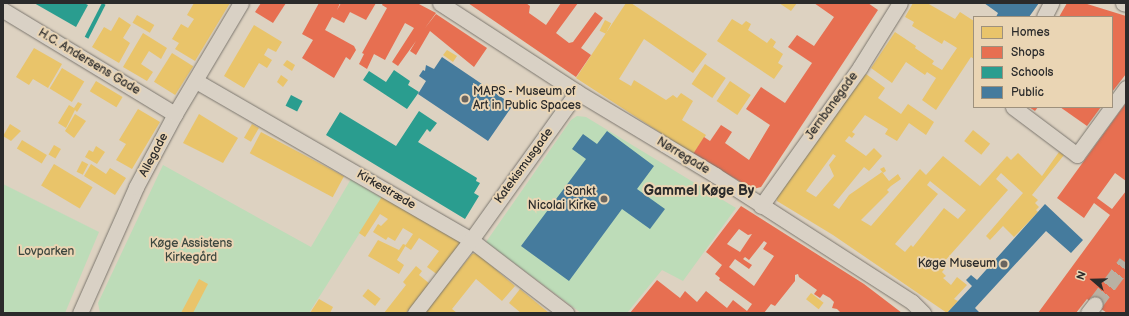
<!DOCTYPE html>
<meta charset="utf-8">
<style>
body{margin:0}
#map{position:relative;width:1129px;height:316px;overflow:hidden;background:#ddd2c1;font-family:"Balsamiq Sans",sans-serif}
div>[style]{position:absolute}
.green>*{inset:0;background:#bddcb8}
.homes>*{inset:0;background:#e9c46a;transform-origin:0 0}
.shops>*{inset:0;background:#e76f51}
.schools>*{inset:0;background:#2a9d8f;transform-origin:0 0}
.public>*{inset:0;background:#457b9d}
.street-tunnel>*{height:15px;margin-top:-7.5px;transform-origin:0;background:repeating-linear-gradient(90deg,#b9b1a3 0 15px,transparent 0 23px)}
.roads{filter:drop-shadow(0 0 1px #7b766e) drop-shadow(0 0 1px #7b766e)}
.street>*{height:15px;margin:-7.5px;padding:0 7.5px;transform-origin:7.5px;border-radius:7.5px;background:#d9d1c5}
.dots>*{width:11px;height:11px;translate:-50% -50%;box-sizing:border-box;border:2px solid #ead5b4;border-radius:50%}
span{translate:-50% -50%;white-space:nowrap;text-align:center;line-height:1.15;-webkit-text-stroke:4px #ead5b4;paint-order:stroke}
.street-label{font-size:12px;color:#2b2b2b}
.poi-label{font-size:12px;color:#2b2b2b}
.left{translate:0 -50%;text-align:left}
.right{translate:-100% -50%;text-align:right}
.park-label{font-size:12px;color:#3d473f}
.quarter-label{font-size:14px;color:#2b2b2b;font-weight:700}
.frame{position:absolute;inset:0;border:4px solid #2b2b2b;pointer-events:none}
.legend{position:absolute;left:973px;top:16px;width:140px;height:92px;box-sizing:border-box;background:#ead5b4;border:1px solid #9e917d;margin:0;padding:5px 7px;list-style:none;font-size:12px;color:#2b2b2b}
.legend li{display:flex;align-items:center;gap:8px;height:20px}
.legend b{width:20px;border:1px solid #9e917d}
.north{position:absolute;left:1073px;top:260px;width:40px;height:40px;-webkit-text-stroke:3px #ead5b4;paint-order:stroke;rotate:290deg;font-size:11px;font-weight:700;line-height:16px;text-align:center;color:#2b2b2b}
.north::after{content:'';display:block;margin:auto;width:14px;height:18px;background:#2b2b2b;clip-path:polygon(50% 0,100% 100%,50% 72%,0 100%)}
</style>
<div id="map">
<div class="green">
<i style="clip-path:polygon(577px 116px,586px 117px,736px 208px,683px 281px,662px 270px,627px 313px,581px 313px,486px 242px,571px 120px)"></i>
<i style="clip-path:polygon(163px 165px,311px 247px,351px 179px,382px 198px,309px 313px,100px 313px,98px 303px)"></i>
<i style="clip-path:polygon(3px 184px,99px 232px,65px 313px,3px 313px)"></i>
</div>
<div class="homes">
<i style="clip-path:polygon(194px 3px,230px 3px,195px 61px,175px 49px,179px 43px,172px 39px,181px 24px,188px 28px,194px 19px,187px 15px)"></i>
<i style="clip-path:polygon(626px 3px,631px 3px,707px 54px,693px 73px,644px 39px,619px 79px,631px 86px,634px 80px,666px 100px,673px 95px,677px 98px,681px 93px,693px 101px,682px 120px,706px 135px,693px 154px,576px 78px)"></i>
<i style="clip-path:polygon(779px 3px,797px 3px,791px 11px)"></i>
<i style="clip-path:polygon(913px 3px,927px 3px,955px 19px,960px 12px,974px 21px,974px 59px,971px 57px,936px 110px,922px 100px,936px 78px,927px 72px,925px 75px,906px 62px,892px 83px,871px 68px,895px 32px,916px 46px,915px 48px,934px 61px,932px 64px,942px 70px,957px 48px,944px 40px,942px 44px,912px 26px,914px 22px,905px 17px)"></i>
<i style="left:137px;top:15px;width:20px;height:9px;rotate:30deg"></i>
<i style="clip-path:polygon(119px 17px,131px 25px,123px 38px,130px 43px,119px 63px,92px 47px,104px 27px,111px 31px)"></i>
<i style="clip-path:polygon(732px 19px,742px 25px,746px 21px,751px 24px,748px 30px,767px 43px,771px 38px,776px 42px,773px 47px,783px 54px,778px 63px,783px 66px,774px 79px,717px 41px)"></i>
<i style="left:605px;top:20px;width:7px;height:12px;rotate:27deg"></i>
<i style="clip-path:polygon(254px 25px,282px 42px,276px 52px,268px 48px,264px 55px,272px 60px,267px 68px,259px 63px,244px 88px,224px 76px)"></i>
<i style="clip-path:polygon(143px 33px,167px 48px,161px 59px,149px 51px,141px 64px,153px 72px,147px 81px,123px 67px)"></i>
<i style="clip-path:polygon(34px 48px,62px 64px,48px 88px,33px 79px,29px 85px,16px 77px)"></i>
<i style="clip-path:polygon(447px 50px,457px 56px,453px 62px,443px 55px)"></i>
<i style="left:172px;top:53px;width:25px;height:34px;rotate:32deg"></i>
<i style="clip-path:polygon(287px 60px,295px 65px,292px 71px,283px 65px)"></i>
<i style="left:705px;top:64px;width:25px;height:24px;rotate:34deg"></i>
<i style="left:62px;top:68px;width:26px;height:24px;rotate:31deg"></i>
<i style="clip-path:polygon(evenodd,866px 74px,885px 88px,878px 98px,901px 114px,908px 104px,934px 122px,926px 135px,909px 123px,897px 141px,885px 134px,888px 129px,865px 115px,852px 132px,855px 134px,852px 138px,849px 136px,845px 141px,866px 156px,874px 148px,882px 156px,869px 171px,864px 167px,833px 205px,839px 209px,849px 195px,882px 172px,889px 181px,898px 174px,901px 179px,891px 186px,887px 190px,889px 192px,861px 220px,871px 226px,920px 169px,926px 175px,943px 156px,980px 186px,1007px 156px,1011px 160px,1018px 153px,1042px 176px,1059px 152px,1064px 155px,1032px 195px,1038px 200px,1035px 203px,1039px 207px,1036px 210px,1038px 212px,1014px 237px,1003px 226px,990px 240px,986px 236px,1023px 193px,1001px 173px,996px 179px,1008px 190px,943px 263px,946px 267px,942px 272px,946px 276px,943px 278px,951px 285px,957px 277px,967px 285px,954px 299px,958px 301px,947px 313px,833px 235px,777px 201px,776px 194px,866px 74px,833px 154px,836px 156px,829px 165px,834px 176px,816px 197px,806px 191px,833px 154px,866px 74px,930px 181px,966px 210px,958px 219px,944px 208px,913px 247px,911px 245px,905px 252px,895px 244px,938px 194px,927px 185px,930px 181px)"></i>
<i style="clip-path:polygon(281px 75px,288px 80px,283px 87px,277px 82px)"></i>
<i style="left:96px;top:81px;width:31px;height:12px;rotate:31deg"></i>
<i style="left:730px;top:81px;width:25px;height:24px;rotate:34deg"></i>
<i style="clip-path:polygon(78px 102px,82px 104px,77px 112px,75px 110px,66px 128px,58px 123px,69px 105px,74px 108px)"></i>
<i style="clip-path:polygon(138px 109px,160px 122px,132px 169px,116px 160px,126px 144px,119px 140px)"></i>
<i style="clip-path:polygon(75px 114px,86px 121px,74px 138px,65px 131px)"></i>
<i style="clip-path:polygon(199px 114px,238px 138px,223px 163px,183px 143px)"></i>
<i style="clip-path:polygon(10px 124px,21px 131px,11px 141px,3px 136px)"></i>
<i style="left:252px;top:124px;width:8px;height:16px;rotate:30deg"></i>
<i style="left:973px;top:130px;width:22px;height:14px;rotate:39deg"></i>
<i style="left:261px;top:132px;width:94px;height:24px;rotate:28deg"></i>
<i style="left:22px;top:140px;width:29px;height:10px;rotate:31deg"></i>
<i style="left:54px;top:145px;width:8px;height:11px;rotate:30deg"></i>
<i style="clip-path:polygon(96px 146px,105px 152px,97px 164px,85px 157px,89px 150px,93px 152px)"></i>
<i style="left:82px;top:161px;width:7px;height:12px;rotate:27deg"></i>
<i style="left:54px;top:164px;width:45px;height:25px;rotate:31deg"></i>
<i style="clip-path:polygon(91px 164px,106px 174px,110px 168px,126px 178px,115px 195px,84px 176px)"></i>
<i style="clip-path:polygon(884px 167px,886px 171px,883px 173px,880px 169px)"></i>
<i style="clip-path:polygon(383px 195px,461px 242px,438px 275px,427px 267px,439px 251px,419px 238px,411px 250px,405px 246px,413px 234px,403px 228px,395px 241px,388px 237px,386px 240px,373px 232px,378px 224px,381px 226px,388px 219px,380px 214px,365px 237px,359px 233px)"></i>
<i style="clip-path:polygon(378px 240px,399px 250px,403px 244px,406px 245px,397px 260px,404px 265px,399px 274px,368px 256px)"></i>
<i style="clip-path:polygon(477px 253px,515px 286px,502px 301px,476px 279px,452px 309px,457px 313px,424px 313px,472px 254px)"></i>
<i style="clip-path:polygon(416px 266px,422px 271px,419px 275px,430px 284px,406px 313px,384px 313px,406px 285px,403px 282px)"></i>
<i style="clip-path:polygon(199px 279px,208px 284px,193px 313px,181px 313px)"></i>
<i style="left:368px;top:289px;width:16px;height:9px;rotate:38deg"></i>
<i style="clip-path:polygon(520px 289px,549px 313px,521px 313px,509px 303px)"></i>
<i style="left:811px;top:293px;width:16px;height:8px;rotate:38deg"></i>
<i style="clip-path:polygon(319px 299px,333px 307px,330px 313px,310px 313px)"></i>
</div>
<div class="shops">
<i style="clip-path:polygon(261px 3px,286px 3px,273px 23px,255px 12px)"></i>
<i style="clip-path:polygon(319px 3px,340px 3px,337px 10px,341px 3px,376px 3px,366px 20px,350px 12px,344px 23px,332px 17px,325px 30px,354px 46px,356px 50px,350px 60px,346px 57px,334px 78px,302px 58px,313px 40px,302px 34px)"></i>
<i style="clip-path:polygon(383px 3px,417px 3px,436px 13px,425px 28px,436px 14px,487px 48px,474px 67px,430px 31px,416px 55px,410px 51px,416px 41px,398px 66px,392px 62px,414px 28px,405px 23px,385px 60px,374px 54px,367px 69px,359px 64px,364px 54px,362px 53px,387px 8px,382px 5px)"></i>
<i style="clip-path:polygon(468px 3px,526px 3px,530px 6px,529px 13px,546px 25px,561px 3px,578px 3px,556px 33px,569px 43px,573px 42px,595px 12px,603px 18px,581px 48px,591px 55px,576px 77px)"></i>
<i style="clip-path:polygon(814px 3px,868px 3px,878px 10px,761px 187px,753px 189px,693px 154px,704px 137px,710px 141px,721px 125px,732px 132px,725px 143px,749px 160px,770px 125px,746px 109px,761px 87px,785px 103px,812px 63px,788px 47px,797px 35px,814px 46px,834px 17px)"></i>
<i style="clip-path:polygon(1067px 3px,1084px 3px,1126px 16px,1126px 74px,1112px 92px,1112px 17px,1059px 17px)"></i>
<i style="clip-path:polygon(1126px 103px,1126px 181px,1115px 173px,1097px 198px,1112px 209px,1126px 191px,1126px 313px,1107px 313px,1087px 299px,1076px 313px,1038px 313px,1110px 215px,1094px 203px,1084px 218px,1057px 198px)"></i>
<i style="clip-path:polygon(1029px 107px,1038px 107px,1035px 111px)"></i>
<i style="clip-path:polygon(1060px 107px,1101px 107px,1087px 126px)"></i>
<i style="clip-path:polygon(evenodd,741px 206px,864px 284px,902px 313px,841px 313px,837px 309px,832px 308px,834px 302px,830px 298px,823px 294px,820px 298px,814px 294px,817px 290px,799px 277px,798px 274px,795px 275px,795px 281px,775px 306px,771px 304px,764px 313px,630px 313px,657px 280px,680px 298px,685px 291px,697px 302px,706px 291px,727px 308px,733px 300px,747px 311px,752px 304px,719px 280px,720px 278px,715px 274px,722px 265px,706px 252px,741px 206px,739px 229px,748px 235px,752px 234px,740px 252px,727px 244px,739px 229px,741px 206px,764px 241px,767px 243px,763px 249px,774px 256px,754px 286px,729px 267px,735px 259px,749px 269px,752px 265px,743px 259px,745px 257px,749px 260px,764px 241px)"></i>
</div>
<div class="schools">
<i style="clip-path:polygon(34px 3px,84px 3px,88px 5px,76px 27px)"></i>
<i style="left:102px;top:3px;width:4px;height:38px;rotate:27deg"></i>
<i style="clip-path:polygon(394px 70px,410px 81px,408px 85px,419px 92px,407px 109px,363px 80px,369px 71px,386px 82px)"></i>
<i style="left:291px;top:95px;width:13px;height:12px;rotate:27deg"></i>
<i style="clip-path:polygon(419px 111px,437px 123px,430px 132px,427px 129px,418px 142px,477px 178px,476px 181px,480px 183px,474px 193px,479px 196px,465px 219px,326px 135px,340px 112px,396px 146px)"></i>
</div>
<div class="public">
<i style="clip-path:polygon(984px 3px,1039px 3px,1029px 17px,996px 17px,998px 13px)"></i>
<i style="clip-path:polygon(442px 57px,513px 105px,488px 141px,418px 94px,426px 81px,419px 76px,423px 70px,425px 71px,426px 65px,434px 69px)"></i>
<i style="clip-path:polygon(607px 131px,654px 166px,637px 189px,665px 209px,650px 229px,622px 209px,569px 281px,521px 246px,586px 159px,572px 149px,583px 134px,597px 144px)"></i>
<i style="clip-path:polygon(1045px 204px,1083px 240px,1071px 253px,1046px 231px,975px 308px,980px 313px,947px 313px,972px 286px,966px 280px,971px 275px,977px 280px)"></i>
</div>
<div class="street-tunnel">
<i style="left:1095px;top:304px;width:52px;rotate:-53.6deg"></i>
</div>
<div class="roads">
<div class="street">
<i style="left:440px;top:3px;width:163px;rotate:33deg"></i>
<i style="left:577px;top:92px;width:161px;rotate:31deg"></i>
<i style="left:715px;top:175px;width:234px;rotate:32.8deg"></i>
<i style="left:912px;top:302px;width:16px;rotate:45deg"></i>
<i style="left:1123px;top:3px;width:3px;rotate:18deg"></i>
<i style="left:3px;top:10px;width:201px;rotate:31.2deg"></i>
<i style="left:1044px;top:17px;width:16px;rotate:-63deg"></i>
<i style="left:196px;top:81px;width:318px;rotate:30deg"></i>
<i style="left:471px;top:240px;width:120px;rotate:37.5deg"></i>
<i style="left:1013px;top:107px;width:80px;rotate:36.9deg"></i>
<i style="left:1077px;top:155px;width:83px;rotate:-53.8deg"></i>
<i style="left:761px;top:206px;width:171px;rotate:-54.5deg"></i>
<i style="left:860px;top:67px;width:75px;rotate:-58deg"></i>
<i style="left:80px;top:313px;width:138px;rotate:-66deg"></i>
<i style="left:136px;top:187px;width:83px;rotate:-61.9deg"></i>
<i style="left:175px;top:114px;width:129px;rotate:-59.3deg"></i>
<i style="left:415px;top:313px;width:92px;rotate:-52.5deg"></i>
<i style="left:471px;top:240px;width:182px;rotate:-54.4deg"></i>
<i style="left:1088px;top:313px;width:11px;rotate:-52deg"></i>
</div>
</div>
<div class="dots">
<i style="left:465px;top:99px;background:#696560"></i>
<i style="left:604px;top:199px;background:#696560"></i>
<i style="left:1004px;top:264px;background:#696560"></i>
</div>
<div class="street-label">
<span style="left:89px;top:62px;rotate:31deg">H.C. Andersens Gade</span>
<span style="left:832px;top:106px;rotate:-54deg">Jernbanegade</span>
<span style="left:154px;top:155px;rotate:-62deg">Allegade</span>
<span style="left:683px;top:156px;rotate:31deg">Nørregade</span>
<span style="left:524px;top:166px;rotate:-54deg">Katekismusgade</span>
<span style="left:386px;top:190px;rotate:30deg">Kirkestræde</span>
</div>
<div class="poi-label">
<span class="left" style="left:473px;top:99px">MAPS - Museum of<br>Art in Public Spaces</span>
<span class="right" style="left:596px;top:199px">Sankt<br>Nicolai Kirke</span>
<span class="right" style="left:996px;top:264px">Køge Museum</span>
</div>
<div class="park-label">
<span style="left:191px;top:251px">Køge Assistens<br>Kirkegård</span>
<span style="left:46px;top:252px">Lovparken</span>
</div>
<div class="quarter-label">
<span style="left:699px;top:191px">Gammel Køge By</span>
</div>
<div class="frame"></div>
<ul class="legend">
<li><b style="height:11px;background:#e9c46a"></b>Homes</li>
<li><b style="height:11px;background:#e76f51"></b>Shops</li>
<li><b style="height:11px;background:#2a9d8f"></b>Schools</li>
<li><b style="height:11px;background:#457b9d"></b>Public</li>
</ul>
<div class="north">N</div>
</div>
